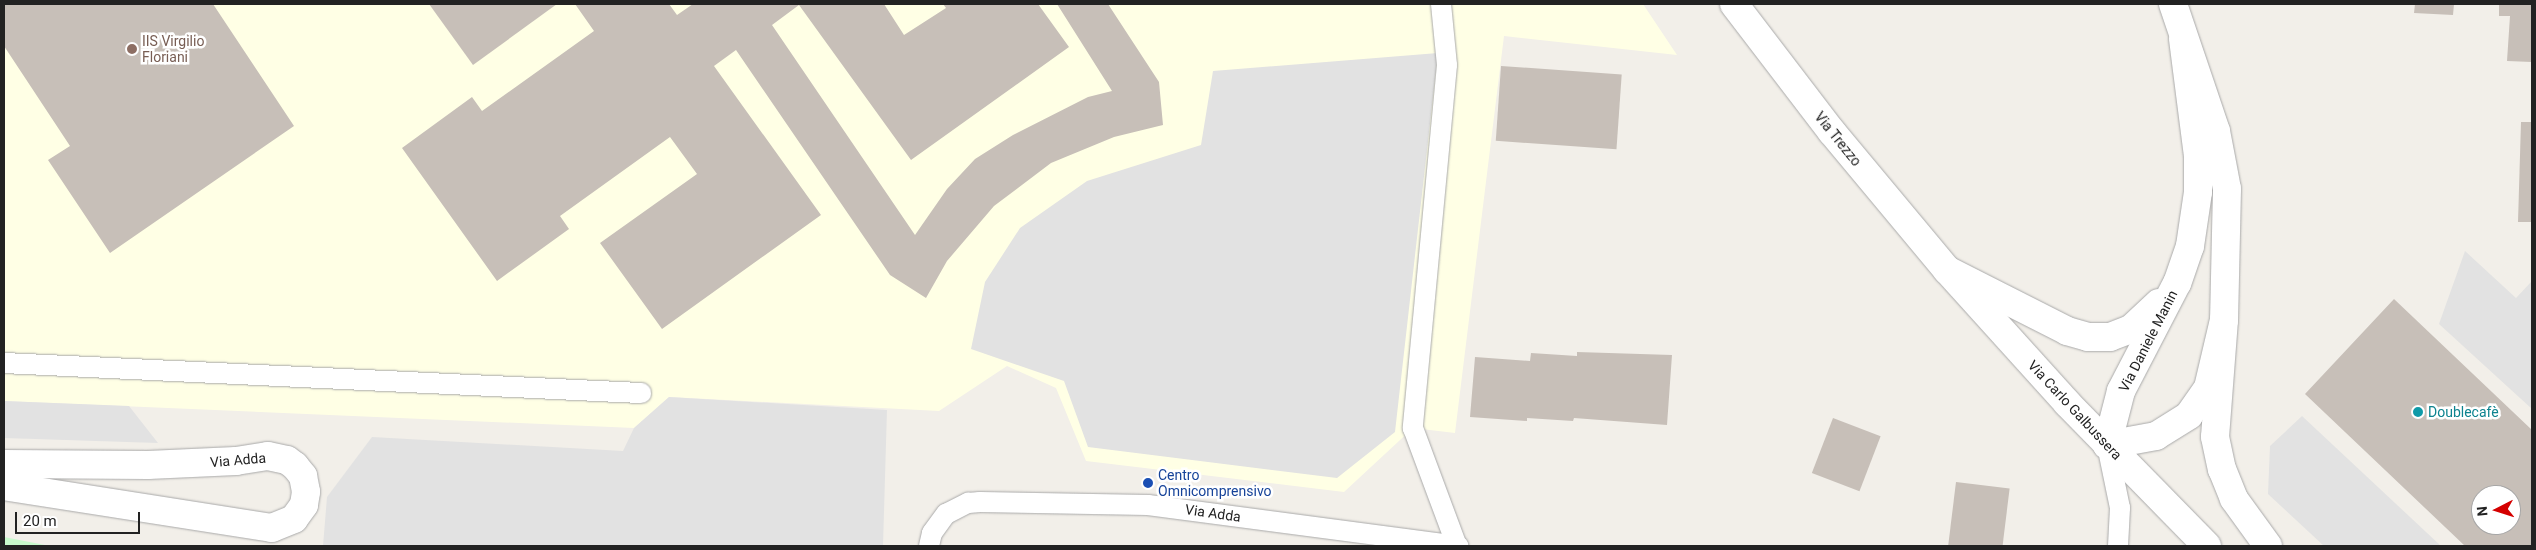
<!DOCTYPE html>
<meta charset="utf-8">
<style>
body{margin:0}
#map{position:relative;width:2536px;height:550px;overflow:hidden;background:#f2efe9;font-family:Roboto,sans-serif}
div>[style]{position:absolute}
.education>*{inset:0;background:#ffffe5}
.park>*{inset:0;background:#c8facc}
.parking>*{inset:0;background:#e2e2e2}
.building>*{inset:0;background:#c7bfb8;transform-origin:0 0}
.roads{filter:drop-shadow(0 0 1px #a9a9a9) drop-shadow(0 0 1px #a9a9a9)}
.service>*{height:20px;margin:-10px;padding:0 10px;transform-origin:10px;border-radius:10px;background:#fff}
.minor>*{height:28px;margin:-14px;padding:0 14px;transform-origin:14px;border-radius:14px;background:#fff}
.tertiary>*{height:28px;margin:-14px;padding:0 14px;transform-origin:14px;border-radius:14px;background:#fff}
.dots>*{width:14px;height:14px;translate:-50% -50%;box-sizing:border-box;border:2px solid #fff;border-radius:50%}
span{translate:-50% -50%;white-space:nowrap;text-align:center;line-height:1.15;-webkit-text-stroke:5px #fff;paint-order:stroke}
.education-label{font-size:14px;color:#785e54}
.left{translate:0 -50%;text-align:left}
.street-label{font-size:14px;color:#222}
.culture-label{font-size:14px;color:#0d838f}
.transit-label{font-size:14px;color:#164399}
.frame{position:absolute;inset:0;border:5px solid #222;pointer-events:none}
.north{position:absolute;left:2471px;top:485px;width:50px;height:50px;box-sizing:border-box;background:#fff;border:1px solid #a7a7a7;border-radius:50%;rotate:265deg;font-size:14px;font-weight:700;line-height:20px;text-align:center;color:#222}
.north::after{content:'';display:block;margin:auto;width:18px;height:22px;background:#d40000;clip-path:polygon(50% 0,100% 100%,50% 72%,0 100%)}
.scale{position:absolute;left:15px;top:512px;width:125px;height:22px;box-sizing:border-box;border:2px solid #222;border-top:0;padding-left:6px;font-size:15px;line-height:18px;white-space:nowrap;color:#222;-webkit-text-stroke:4px #fff;paint-order:stroke}
</style>
<div id="map">
<div class="education">
<i style="clip-path:polygon(4px 4px,1643px 4px,1677px 55px,1504px 36px,1455px 433px,1413px 428px,1344px 492px,1086px 461px,1056px 388px,1007px 366px,939px 411px,669px 397px,634px 428px,4px 401px)"></i>
</div>
<div class="park">
<i style="clip-path:polygon(4px 537px,50px 546px,4px 546px)"></i>
</div>
<div class="parking">
<i style="clip-path:polygon(1438px 53px,1395px 432px,1337px 478px,1088px 447px,1064px 381px,971px 349px,985px 282px,1020px 228px,1087px 181px,1201px 145px,1213px 71px)"></i>
<i style="clip-path:polygon(2465px 251px,2516px 298px,2532px 281px,2532px 409px,2439px 324px)"></i>
<i style="clip-path:polygon(669px 397px,887px 410px,883px 546px,323px 546px,327px 497px,372px 437px,623px 451px,634px 428px)"></i>
<i style="clip-path:polygon(4px 401px,129px 406px,158px 443px,4px 438px)"></i>
<i style="clip-path:polygon(2302px 416px,2441px 546px,2324px 546px,2268px 494px,2270px 446px)"></i>
</div>
<div class="building">
<i style="clip-path:polygon(4px 4px,213px 4px,294px 126px,110px 253px,48px 160px,70px 146px,4px 46px)"></i>
<i style="clip-path:polygon(429px 4px,557px 4px,473px 65px)"></i>
<i style="clip-path:polygon(575px 4px,669px 4px,677px 15px,693px 4px,884px 4px,904px 35px,946px 8px,943px 4px,1038px 4px,1069px 47px,911px 160px,799px 5px,772px 25px,915px 235px,947px 189px,975px 159px,1013px 135px,1088px 97px,1112px 91px,1057px 4px,1108px 4px,1159px 82px,1163px 125px,1114px 137px,1051px 163px,994px 206px,947px 261px,926px 298px,890px 275px,736px 50px,714px 66px,821px 215px,662px 329px,600px 243px,697px 174px,670px 137px,560px 216px,569px 229px,497px 281px,402px 148px,472px 97px,482px 111px,594px 31px)"></i>
<i style="clip-path:polygon(2415px 4px,2454px 4px,2453px 15px,2414px 13px)"></i>
<i style="clip-path:polygon(2499px 4px,2532px 4px,2532px 62px,2507px 61px,2510px 16px,2499px 16px)"></i>
<i style="left:1501px;top:66px;width:121px;height:75px;rotate:4deg"></i>
<i style="clip-path:polygon(2521px 122px,2532px 122px,2532px 222px,2518px 222px)"></i>
<i style="clip-path:polygon(evenodd,2394px 299px,2532px 430px,2532px 546px,2465px 546px,2305px 394px,2394px 299px,2481px 495px,2511px 495px,2511px 525px,2481px 525px,2481px 495px)"></i>
<i style="clip-path:polygon(1577px 352px,1672px 355px,1667px 425px,1574px 418px,1573px 421px,1527px 418px,1527px 421px,1470px 417px,1475px 357px,1530px 361px,1531px 353px,1577px 356px)"></i>
<i style="left:1833px;top:418px;width:51px;height:59px;rotate:21deg"></i>
<i style="left:1956px;top:482px;width:54px;height:65px;rotate:7deg"></i>
</div>
<div class="roads">
<div class="service">
<i style="left:1441px;top:4px;width:61px;rotate:84.4deg"></i>
<i style="left:1447px;top:65px;width:365px;rotate:95.4deg"></i>
<i style="left:1413px;top:428px;width:126px;rotate:69.6deg"></i>
<i style="left:4px;top:363px;width:638px;rotate:2.7deg"></i>
<i style="left:2107px;top:445px;width:64px;rotate:78.3deg"></i>
<i style="left:2120px;top:508px;width:38px;rotate:93deg"></i>
<i style="left:929px;top:546px;width:13px;rotate:-77deg"></i>
<i style="left:932px;top:533px;width:24px;rotate:-54deg"></i>
<i style="left:946px;top:514px;width:25px;rotate:-27deg"></i>
<i style="left:968px;top:503px;width:12px;rotate:-5deg"></i>
<i style="left:980px;top:502px;width:168px;rotate:1deg"></i>
<i style="left:1148px;top:505px;width:313px;rotate:7.5deg"></i>
</div>
<div class="minor">
<i style="left:2173px;top:4px;width:134px;rotate:71.3deg"></i>
<i style="left:2216px;top:131px;width:59px;rotate:79.3deg"></i>
<i style="left:2227px;top:189px;width:131px;rotate:91.3deg"></i>
<i style="left:2224px;top:320px;width:117px;rotate:94.4deg"></i>
<i style="left:2215px;top:437px;width:33px;rotate:78deg"></i>
<i style="left:2222px;top:469px;width:32px;rotate:68deg"></i>
<i style="left:2234px;top:499px;width:58px;rotate:54.1deg"></i>
<i style="left:2183px;top:39px;width:118px;rotate:82.7deg"></i>
<i style="left:2198px;top:156px;width:36px;rotate:90deg"></i>
<i style="left:2198px;top:192px;width:55px;rotate:98.4deg"></i>
<i style="left:2190px;top:246px;width:39px;rotate:109deg"></i>
<i style="left:2177px;top:283px;width:122px;rotate:117.4deg"></i>
<i style="left:2121px;top:391px;width:56px;rotate:104.5deg"></i>
<i style="left:2107px;top:445px;width:50px;rotate:-10.4deg"></i>
<i style="left:2156px;top:436px;width:39px;rotate:-32deg"></i>
<i style="left:2189px;top:415px;width:33px;rotate:-55deg"></i>
<i style="left:2208px;top:388px;width:70px;rotate:-76.8deg"></i>
<i style="left:1947px;top:270px;width:135px;rotate:26.9deg"></i>
<i style="left:2067px;top:331px;width:22px;rotate:16deg"></i>
<i style="left:2088px;top:337px;width:22px"></i>
<i style="left:2110px;top:337px;width:22px;rotate:-21deg"></i>
<i style="left:2131px;top:329px;width:38px;rotate:-43deg"></i>
<i style="left:4px;top:464px;width:144px;rotate:0.4deg"></i>
<i style="left:148px;top:465px;width:88px;rotate:-2.6deg"></i>
<i style="left:236px;top:461px;width:32px;rotate:-9deg"></i>
<i style="left:268px;top:456px;width:19px;rotate:12deg"></i>
<i style="left:287px;top:460px;width:10px;rotate:37deg"></i>
<i style="left:295px;top:466px;width:13px;rotate:51deg"></i>
<i style="left:303px;top:476px;width:16px;rotate:79deg"></i>
<i style="left:306px;top:492px;width:13px;rotate:99deg"></i>
<i style="left:304px;top:505px;width:17px;rotate:126deg"></i>
<i style="left:294px;top:519px;width:24px;rotate:158deg"></i>
<i style="left:272px;top:528px;width:271px;rotate:-171.1deg"></i>
</div>
<div class="tertiary">
<i style="left:1734px;top:4px;width:161px;rotate:52.6deg"></i>
<i style="left:1832px;top:132px;width:180px;rotate:50.2deg"></i>
<i style="left:1947px;top:270px;width:179px;rotate:47.9deg"></i>
<i style="left:2067px;top:403px;width:200px;rotate:45.6deg"></i>
</div>
</div>
<div class="dots">
<i style="left:132px;top:49px;background:#8d6e63"></i>
<i style="left:2418px;top:412px;background:#0f9aa8"></i>
<i style="left:1148px;top:483px;background:#1a4fb4"></i>
</div>
<div class="education-label">
<span class="left" style="left:142px;top:49px">IIS Virgilio<br>Floriani</span>
</div>
<div class="street-label">
<span style="left:1838px;top:139px;rotate:51deg">Via Trezzo</span>
<span style="left:2148px;top:341px;rotate:-63deg">Via Daniele Manin</span>
<span style="left:2075px;top:410px;rotate:47deg">Via Carlo Galbussera</span>
<span style="left:238px;top:460px;rotate:-5deg">Via Adda</span>
<span style="left:1213px;top:513px;rotate:8deg">Via Adda</span>
</div>
<div class="culture-label">
<span class="left" style="left:2428px;top:412px">Doublecafè</span>
</div>
<div class="transit-label">
<span class="left" style="left:1158px;top:483px">Centro<br>Omnicomprensivo</span>
</div>
<div class="frame"></div>
<div class="north">N</div>
<div class="scale">20 m</div>
</div>
